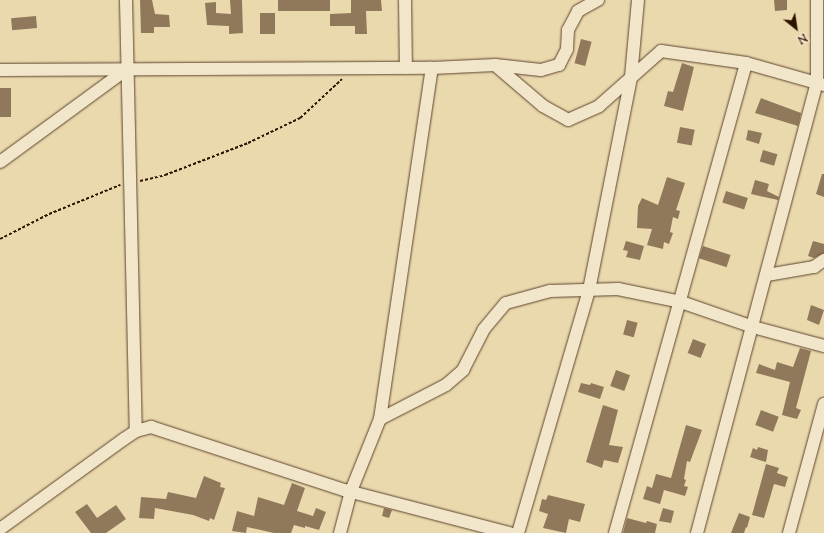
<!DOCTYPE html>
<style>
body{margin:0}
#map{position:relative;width:824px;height:533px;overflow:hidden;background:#ebd9ae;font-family:"Sorts Mill Goudy",serif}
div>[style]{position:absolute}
.building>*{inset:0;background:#90795a;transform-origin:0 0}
.path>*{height:1.5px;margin-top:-0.75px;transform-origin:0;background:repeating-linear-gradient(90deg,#2e1200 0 3px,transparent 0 5px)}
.roads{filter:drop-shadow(0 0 1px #5d442c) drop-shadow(0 0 1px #5d442c)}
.minor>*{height:12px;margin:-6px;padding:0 6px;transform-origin:6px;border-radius:6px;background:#f2e6ca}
span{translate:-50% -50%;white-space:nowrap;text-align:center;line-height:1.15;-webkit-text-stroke:3px #f2e6ca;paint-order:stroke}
.north{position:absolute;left:776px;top:8px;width:40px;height:40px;-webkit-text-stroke:3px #f2e6ca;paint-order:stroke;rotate:150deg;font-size:11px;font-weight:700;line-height:16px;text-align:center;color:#2e1200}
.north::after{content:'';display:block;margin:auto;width:14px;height:18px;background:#2e1200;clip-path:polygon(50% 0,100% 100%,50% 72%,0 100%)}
</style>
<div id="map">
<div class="building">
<i style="clip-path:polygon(140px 0,152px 0,155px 14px,169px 15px,170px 27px,154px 27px,154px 33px,141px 33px)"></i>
<i style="clip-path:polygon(230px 0,242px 0,243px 33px,229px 34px,229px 26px,207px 25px,205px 3px,216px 2px,216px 13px,231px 14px)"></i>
<i style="left:278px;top:0;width:52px;height:11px"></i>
<i style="clip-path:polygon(351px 0,381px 0,382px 11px,366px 11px,367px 34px,355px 34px,355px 26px,330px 26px,330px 14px,351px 13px)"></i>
<i style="clip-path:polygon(774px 0,787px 0,787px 10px,775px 11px)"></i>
<i style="left:260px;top:13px;width:15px;height:21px"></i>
<i style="left:36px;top:16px;width:12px;height:25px;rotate:85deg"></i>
<i style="left:581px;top:39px;width:11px;height:25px;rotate:15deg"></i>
<i style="clip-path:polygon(682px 63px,694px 67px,683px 111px,664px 106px,668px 91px,673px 92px)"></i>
<i style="left:11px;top:88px;width:29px;height:11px;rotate:90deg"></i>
<i style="clip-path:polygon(761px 98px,801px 113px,798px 126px,755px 113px)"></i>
<i style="left:680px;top:127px;width:15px;height:16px;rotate:11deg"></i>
<i style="clip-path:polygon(748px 130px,762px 133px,759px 144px,746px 140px)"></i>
<i style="left:763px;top:150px;width:15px;height:12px;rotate:16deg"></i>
<i style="clip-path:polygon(822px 174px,824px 174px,824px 197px,816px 194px)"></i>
<i style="clip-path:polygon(667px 177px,685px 183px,676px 210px,680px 211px,678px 219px,673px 217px,670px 232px,673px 233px,669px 244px,664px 242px,663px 249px,647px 245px,652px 229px,637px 228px,638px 206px,642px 198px,658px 205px)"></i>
<i style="clip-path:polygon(755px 180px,769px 184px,767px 191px,779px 197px,778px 200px,751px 194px)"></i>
<i style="left:726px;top:191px;width:23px;height:12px;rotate:18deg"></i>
<i style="clip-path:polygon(626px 241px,644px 246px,640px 260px,626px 257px,628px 251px,623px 250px)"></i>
<i style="clip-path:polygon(813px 241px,824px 244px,824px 253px,814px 258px,808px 256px)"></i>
<i style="left:703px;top:246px;width:29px;height:13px;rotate:18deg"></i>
<i style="clip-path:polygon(811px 305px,824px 310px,819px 325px,807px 320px)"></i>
<i style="left:627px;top:320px;width:11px;height:15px;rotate:15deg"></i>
<i style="left:693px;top:339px;width:14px;height:15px;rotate:21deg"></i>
<i style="clip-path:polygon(800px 348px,811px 351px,796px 408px,801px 410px,797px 419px,782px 415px,790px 382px,756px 373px,759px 364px,775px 370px,777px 362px,793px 367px)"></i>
<i style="left:616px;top:370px;width:15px;height:17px;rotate:20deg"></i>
<i style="clip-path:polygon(581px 383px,590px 385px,591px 383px,604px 387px,600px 399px,578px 392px)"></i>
<i style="clip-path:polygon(603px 405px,618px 410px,609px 445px,623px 447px,618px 463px,604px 460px,602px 468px,586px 462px)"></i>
<i style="left:761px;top:410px;width:19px;height:16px;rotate:21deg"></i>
<i style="clip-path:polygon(686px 425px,702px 430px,690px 462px,687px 461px,684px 479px,686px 480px,684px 486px,688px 487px,685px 496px,664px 490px,660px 504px,643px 499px,647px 486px,652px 488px,656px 474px,671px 478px)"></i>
<i style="clip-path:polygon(758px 447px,768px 450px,766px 462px,750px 457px,753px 448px,757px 450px)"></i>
<i style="clip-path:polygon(766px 464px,779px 468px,777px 473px,788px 477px,785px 487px,774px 484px,764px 518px,752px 515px)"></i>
<i style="clip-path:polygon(204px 476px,221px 483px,220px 487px,225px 488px,214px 520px,210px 518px,209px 521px,193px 515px,155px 508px,154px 519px,139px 518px,141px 497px,166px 499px,168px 492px,196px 498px)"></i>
<i style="clip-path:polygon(292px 483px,305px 488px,297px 511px,313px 516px,316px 508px,326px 512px,319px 530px,305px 526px,305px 528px,294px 525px,291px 533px,274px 533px,247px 527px,246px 533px,232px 531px,237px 511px,254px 516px,258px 497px,284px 505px)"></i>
<i style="clip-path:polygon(548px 495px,585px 504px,580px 522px,569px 519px,566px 533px,543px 528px,548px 514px,539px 511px,542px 499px,546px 500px)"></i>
<i style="clip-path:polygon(87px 504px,97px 518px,116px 505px,126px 519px,106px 533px,91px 533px,75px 512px)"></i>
<i style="clip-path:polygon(384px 508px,392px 510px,389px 518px,382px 516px)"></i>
<i style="clip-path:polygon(663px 508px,674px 511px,671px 523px,659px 521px)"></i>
<i style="clip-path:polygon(739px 513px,750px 517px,747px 528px,746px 527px,744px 533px,731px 533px)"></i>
<i style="clip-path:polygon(627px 518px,646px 523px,647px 521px,657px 524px,655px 533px,623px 533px)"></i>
</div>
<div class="path">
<i style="left:140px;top:181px;width:26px;rotate:-13deg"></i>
<i style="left:165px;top:175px;width:89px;rotate:-21.1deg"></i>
<i style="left:248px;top:143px;width:58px;rotate:-25.7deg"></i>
<i style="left:300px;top:118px;width:57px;rotate:-42.9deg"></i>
<i style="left:0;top:239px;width:55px;rotate:-27deg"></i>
<i style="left:49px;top:214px;width:77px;rotate:-22.2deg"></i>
</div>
<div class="roads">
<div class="minor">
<i style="left:126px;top:0;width:431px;rotate:88.7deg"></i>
<i style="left:405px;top:0;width:68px;rotate:89.2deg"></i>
<i style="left:495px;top:65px;width:63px;rotate:40.5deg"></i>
<i style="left:543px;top:106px;width:29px;rotate:29deg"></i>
<i style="left:568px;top:120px;width:34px;rotate:-24deg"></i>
<i style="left:599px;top:106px;width:83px;rotate:-41.6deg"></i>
<i style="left:661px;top:51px;width:86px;rotate:8deg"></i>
<i style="left:746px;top:63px;width:81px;rotate:15.8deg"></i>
<i style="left:0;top:70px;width:432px;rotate:-0.3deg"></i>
<i style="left:432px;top:68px;width:63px;rotate:-2.7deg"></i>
<i style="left:495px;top:65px;width:46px;rotate:6.2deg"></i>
<i style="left:541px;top:70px;width:19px;rotate:-16deg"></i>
<i style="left:559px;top:65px;width:18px;rotate:-63deg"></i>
<i style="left:567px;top:49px;width:19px;rotate:-87deg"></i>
<i style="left:568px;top:30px;width:21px;rotate:-62deg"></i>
<i style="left:578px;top:11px;width:23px;rotate:-29deg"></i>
<i style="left:0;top:162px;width:157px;rotate:-36.2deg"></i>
<i style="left:767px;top:275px;width:48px;rotate:-9.7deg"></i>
<i style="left:814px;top:267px;width:12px;rotate:-35deg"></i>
<i style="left:380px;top:419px;width:74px;rotate:-27.3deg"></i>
<i style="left:446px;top:385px;width:23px;rotate:-41deg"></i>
<i style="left:463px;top:370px;width:46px;rotate:-62.9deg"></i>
<i style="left:484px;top:329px;width:34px;rotate:-50deg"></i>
<i style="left:506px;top:303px;width:46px;rotate:-15.3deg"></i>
<i style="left:550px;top:291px;width:68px;rotate:-1.7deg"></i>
<i style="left:618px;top:289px;width:64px;rotate:11.7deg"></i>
<i style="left:681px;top:302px;width:76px;rotate:19.1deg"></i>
<i style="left:753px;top:327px;width:73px;rotate:15deg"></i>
<i style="left:0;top:529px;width:153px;rotate:-36deg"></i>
<i style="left:124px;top:439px;width:14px;rotate:-34deg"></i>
<i style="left:136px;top:431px;width:16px;rotate:-15deg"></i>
<i style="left:151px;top:427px;width:203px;rotate:18.1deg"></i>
<i style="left:344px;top:490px;width:171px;rotate:14.6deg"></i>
<i style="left:340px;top:533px;width:43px;rotate:-75.3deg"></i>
<i style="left:351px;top:491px;width:78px;rotate:-68.1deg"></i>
<i style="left:380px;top:419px;width:355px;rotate:-81.6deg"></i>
<i style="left:518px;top:533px;width:253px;rotate:-73.7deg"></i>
<i style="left:589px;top:290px;width:217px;rotate:-78.8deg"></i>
<i style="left:631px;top:77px;width:77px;rotate:-84.8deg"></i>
<i style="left:615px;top:533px;width:488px;rotate:-74.4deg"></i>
<i style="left:697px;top:533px;width:466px;rotate:-75.1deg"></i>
<i style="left:817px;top:83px;width:83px;rotate:-90deg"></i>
<i style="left:789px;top:533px;width:134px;rotate:-74.8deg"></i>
</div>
</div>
<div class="north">N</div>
</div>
